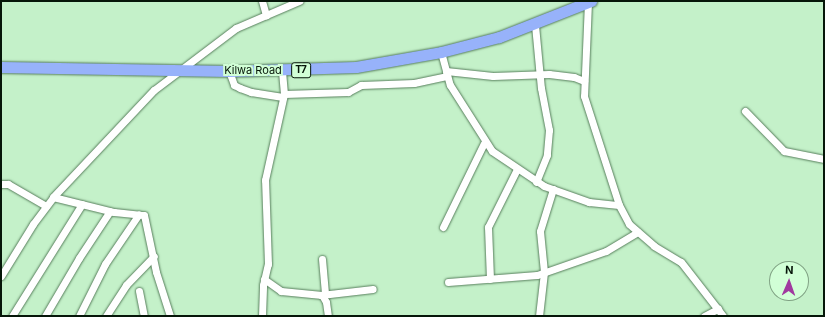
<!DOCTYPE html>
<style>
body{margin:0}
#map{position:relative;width:825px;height:317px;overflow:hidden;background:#c4f1c9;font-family:Inter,sans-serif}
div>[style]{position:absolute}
.roads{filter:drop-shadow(0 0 1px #577f5c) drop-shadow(0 0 1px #577f5c)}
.minor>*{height:7px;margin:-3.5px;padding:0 3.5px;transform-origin:3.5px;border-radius:3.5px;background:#fff}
.highway>*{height:11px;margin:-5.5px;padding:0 5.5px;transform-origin:5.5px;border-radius:5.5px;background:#97b2fa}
span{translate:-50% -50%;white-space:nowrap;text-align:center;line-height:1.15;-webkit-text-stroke:4px #d1ffd6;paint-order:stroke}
.shield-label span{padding:1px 3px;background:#d1ffd6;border:1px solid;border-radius:3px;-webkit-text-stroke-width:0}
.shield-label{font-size:10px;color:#061609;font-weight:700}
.street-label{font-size:11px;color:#061609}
.frame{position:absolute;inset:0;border:2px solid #061609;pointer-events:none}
.north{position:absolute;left:769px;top:261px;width:40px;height:40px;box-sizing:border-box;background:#d1ffd6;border:1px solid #80a284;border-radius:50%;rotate:2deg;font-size:11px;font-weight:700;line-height:16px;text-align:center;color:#061609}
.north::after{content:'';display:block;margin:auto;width:14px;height:18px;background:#a03a9f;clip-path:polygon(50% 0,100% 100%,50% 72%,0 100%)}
</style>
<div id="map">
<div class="roads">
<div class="minor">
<i style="left:262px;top:1px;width:15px;rotate:74deg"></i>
<i style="left:588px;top:2px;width:94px;rotate:92.4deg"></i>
<i style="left:584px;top:96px;width:114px;rotate:72.2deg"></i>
<i style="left:619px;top:205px;width:21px;rotate:62deg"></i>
<i style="left:629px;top:224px;width:33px;rotate:41deg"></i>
<i style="left:654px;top:246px;width:31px;rotate:31deg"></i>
<i style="left:681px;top:262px;width:68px;rotate:52.1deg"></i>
<i style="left:535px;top:25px;width:63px;rotate:84.6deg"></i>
<i style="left:541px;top:88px;width:43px;rotate:79.2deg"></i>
<i style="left:549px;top:130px;width:25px;rotate:95deg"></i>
<i style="left:547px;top:155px;width:29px;rotate:112deg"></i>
<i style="left:441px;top:52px;width:34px;rotate:75deg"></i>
<i style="left:450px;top:85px;width:78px;rotate:57.5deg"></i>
<i style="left:492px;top:151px;width:63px;rotate:33.9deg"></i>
<i style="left:544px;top:186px;width:48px;rotate:19.6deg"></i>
<i style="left:589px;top:202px;width:30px;rotate:6deg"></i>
<i style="left:229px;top:71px;width:15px;rotate:70deg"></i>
<i style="left:234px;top:85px;width:7px;rotate:27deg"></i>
<i style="left:240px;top:88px;width:12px;rotate:20deg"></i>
<i style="left:251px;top:92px;width:32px;rotate:9deg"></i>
<i style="left:446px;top:71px;width:47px;rotate:6.1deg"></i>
<i style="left:493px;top:76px;width:56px;rotate:-2deg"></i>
<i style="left:549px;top:74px;width:25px;rotate:7deg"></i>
<i style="left:574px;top:77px;width:11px;rotate:22deg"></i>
<i style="left:284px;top:94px;width:64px;rotate:-1.8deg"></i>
<i style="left:348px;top:92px;width:15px;rotate:-28deg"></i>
<i style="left:361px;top:85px;width:53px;rotate:-2.2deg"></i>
<i style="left:414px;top:83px;width:33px;rotate:-12deg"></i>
<i style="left:745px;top:111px;width:56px;rotate:45.7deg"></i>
<i style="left:784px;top:151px;width:41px;rotate:11.3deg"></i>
<i style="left:1px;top:184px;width:7px"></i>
<i style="left:8px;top:184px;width:44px;rotate:30.1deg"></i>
<i style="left:53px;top:197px;width:63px;rotate:13.8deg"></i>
<i style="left:114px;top:212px;width:30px;rotate:6deg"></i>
<i style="left:144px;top:215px;width:58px;rotate:78.1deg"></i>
<i style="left:156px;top:272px;width:46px;rotate:72.3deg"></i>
<i style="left:443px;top:227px;width:93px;rotate:-64deg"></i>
<i style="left:322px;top:259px;width:36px;rotate:85deg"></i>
<i style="left:1px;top:276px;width:61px;rotate:-58.4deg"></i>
<i style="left:33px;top:224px;width:34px;rotate:-53deg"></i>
<i style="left:53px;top:197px;width:147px;rotate:-46.7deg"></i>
<i style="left:154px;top:90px;width:103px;rotate:-37.1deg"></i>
<i style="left:236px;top:28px;width:69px;rotate:-23.2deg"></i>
<i style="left:264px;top:279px;width:21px;rotate:35deg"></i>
<i style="left:281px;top:291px;width:41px;rotate:5.6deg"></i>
<i style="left:322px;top:295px;width:8px;rotate:60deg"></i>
<i style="left:326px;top:302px;width:14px;rotate:82deg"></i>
<i style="left:490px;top:279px;width:52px;rotate:-92.2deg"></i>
<i style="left:488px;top:227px;width:65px;rotate:-63.4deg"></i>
<i style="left:448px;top:282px;width:89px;rotate:-4.5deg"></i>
<i style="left:537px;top:275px;width:73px;rotate:-19.2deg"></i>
<i style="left:606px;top:251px;width:37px;rotate:-31deg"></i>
<i style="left:139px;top:291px;width:25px;rotate:79deg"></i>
<i style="left:321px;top:295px;width:52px;rotate:-6.6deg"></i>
<i style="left:12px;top:316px;width:132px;rotate:-58deg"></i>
<i style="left:45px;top:316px;width:67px;rotate:-59.6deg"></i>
<i style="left:79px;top:258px;width:56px;rotate:-56.6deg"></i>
<i style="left:79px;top:316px;width:58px;rotate:-63.4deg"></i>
<i style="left:105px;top:264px;width:60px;rotate:-55.8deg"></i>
<i style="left:106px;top:316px;width:37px;rotate:-57deg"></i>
<i style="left:126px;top:285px;width:40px;rotate:-46deg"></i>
<i style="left:262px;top:316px;width:31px;rotate:-88deg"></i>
<i style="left:263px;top:285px;width:22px;rotate:-77deg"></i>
<i style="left:268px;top:264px;width:84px;rotate:-92deg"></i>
<i style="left:265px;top:180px;width:88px;rotate:-77.5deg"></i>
<i style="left:284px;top:94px;width:24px;rotate:-95deg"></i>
<i style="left:539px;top:316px;width:44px;rotate:-83.5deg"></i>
<i style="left:544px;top:272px;width:41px;rotate:-95.6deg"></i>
<i style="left:540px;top:231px;width:44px;rotate:-72.8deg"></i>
<i style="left:704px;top:316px;width:16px;rotate:-27deg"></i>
</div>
<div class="highway">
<i style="left:1px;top:67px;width:228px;rotate:1deg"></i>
<i style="left:229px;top:71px;width:127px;rotate:-1.8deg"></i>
<i style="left:356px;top:67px;width:86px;rotate:-10deg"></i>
<i style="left:441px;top:52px;width:60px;rotate:-14.5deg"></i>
<i style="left:499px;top:37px;width:99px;rotate:-21.4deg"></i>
</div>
</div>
<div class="shield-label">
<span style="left:301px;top:70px">T7</span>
</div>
<div class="street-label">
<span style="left:253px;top:70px">Kilwa Road</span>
</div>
<div class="frame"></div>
<div class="north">N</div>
</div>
